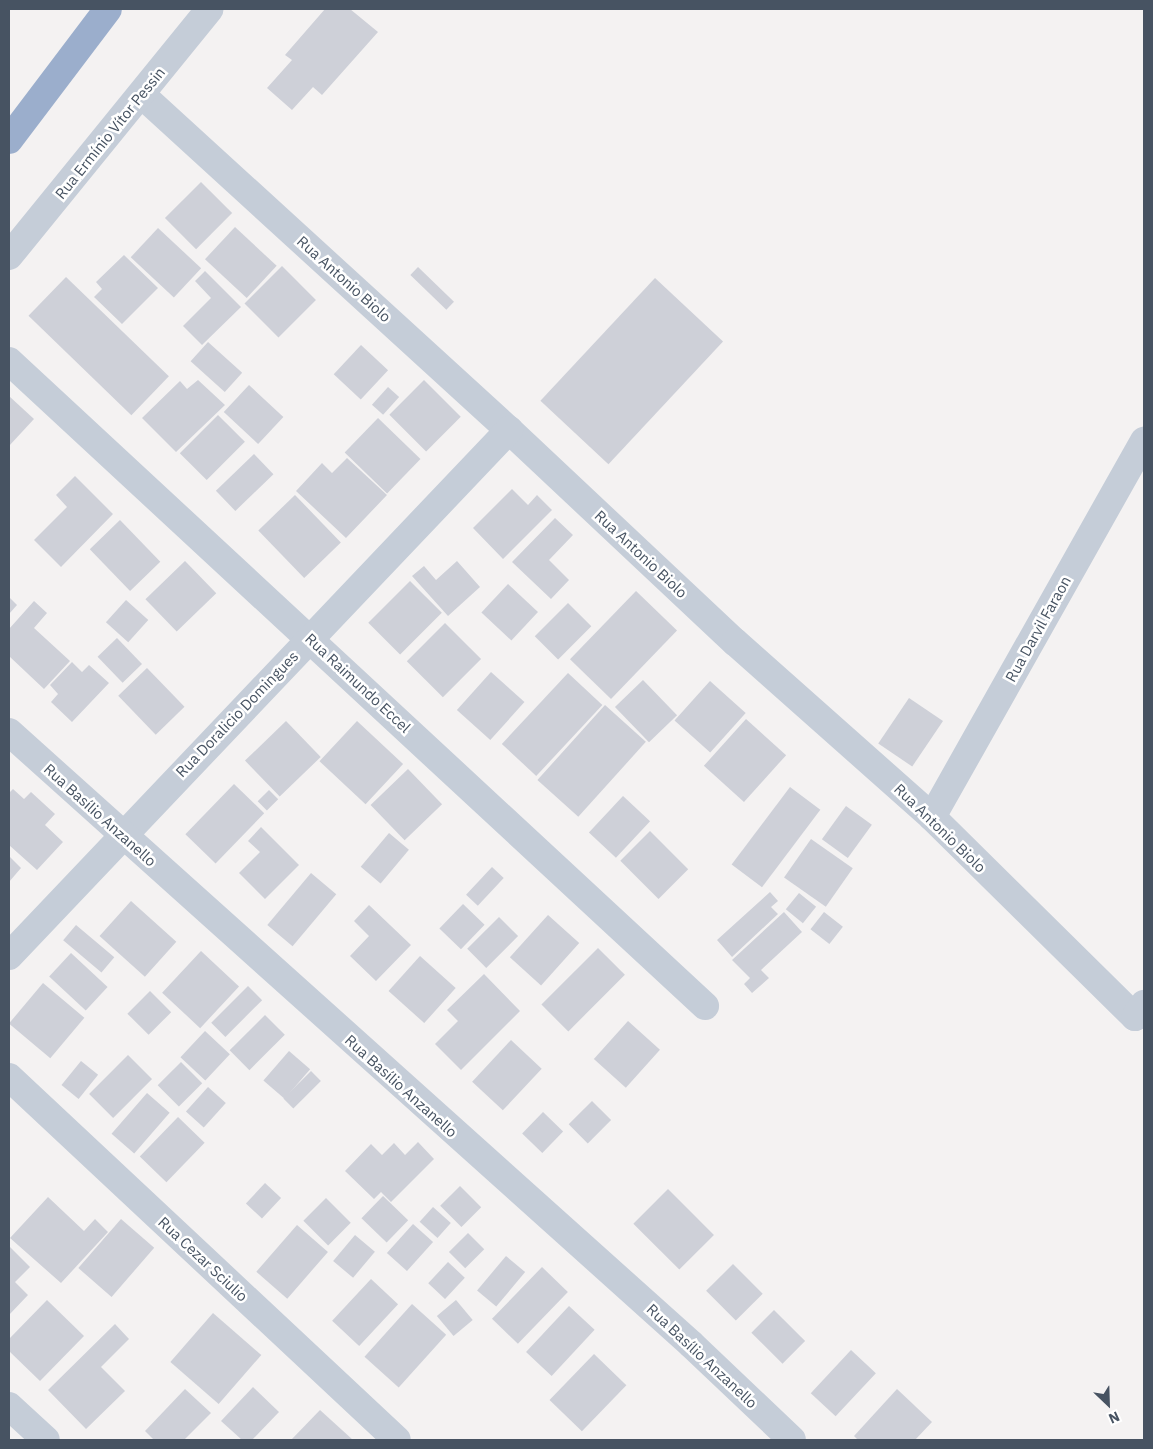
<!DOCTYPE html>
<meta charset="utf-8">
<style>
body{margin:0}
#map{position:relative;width:1153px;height:1449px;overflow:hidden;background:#f4f2f2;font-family:"IBM Plex Sans",sans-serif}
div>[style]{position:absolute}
.building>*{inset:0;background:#ced0d8;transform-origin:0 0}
.minor>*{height:28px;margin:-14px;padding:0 14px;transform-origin:14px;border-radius:14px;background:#c5cdd8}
.tertiary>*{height:28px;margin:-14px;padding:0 14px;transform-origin:14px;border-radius:14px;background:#c5cdd8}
.trunk>*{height:28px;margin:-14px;padding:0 14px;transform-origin:14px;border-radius:14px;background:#9baecc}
span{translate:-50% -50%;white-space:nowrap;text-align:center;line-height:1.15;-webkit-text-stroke:5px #fff;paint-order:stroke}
.street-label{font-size:15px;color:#475362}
.frame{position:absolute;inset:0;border:10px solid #475362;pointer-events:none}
.north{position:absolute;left:1083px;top:1379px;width:50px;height:50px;-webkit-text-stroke:4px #fff;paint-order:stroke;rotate:156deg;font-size:14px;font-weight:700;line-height:20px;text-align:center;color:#475362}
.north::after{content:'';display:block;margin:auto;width:18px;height:22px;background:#475362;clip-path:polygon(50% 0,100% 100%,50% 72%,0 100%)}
</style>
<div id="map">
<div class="building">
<i style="clip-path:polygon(325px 9px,350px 9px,378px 32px,322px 95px,313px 87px,292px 110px,267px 88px,292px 60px,285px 55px)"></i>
<i style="left:201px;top:182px;width:44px;height:51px;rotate:45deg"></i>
<i style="left:235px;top:227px;width:57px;height:44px;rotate:43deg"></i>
<i style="left:158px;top:228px;width:59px;height:40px;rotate:43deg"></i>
<i style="clip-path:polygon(124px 255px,158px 288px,122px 324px,94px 297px,102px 289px,96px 282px)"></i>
<i style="left:282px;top:266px;width:48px;height:53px;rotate:45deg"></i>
<i style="left:418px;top:267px;width:50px;height:11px;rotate:44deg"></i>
<i style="clip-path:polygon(205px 271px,241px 307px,202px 345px,183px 326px,211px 298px,195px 281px)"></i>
<i style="left:66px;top:277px;width:143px;height:54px;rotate:44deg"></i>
<i style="left:655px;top:278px;width:93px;height:168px;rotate:43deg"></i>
<i style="left:208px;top:342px;width:46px;height:26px;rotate:42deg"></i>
<i style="left:361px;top:345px;width:37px;height:40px;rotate:43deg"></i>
<i style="clip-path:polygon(198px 380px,225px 405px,176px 452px,142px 418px,180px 381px,187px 389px)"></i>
<i style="left:424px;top:380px;width:52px;height:49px;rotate:45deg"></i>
<i style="left:249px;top:385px;width:47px;height:37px;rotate:43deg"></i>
<i style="left:388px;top:387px;width:15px;height:24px;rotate:42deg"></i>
<i style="clip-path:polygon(9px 396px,34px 419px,9px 446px)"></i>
<i style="left:218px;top:415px;width:38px;height:54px;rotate:45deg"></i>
<i style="left:378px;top:418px;width:59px;height:48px;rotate:44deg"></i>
<i style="left:254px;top:454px;width:28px;height:53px;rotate:46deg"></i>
<i style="clip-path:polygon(347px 458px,387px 495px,346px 538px,296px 491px,322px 463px,332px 473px)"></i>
<i style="clip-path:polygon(75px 476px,113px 514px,61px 567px,34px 540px,67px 507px,56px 495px)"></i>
<i style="clip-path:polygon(512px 489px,528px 505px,537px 495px,552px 510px,503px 559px,473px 528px)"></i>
<i style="left:295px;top:495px;width:66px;height:51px;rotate:46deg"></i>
<i style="clip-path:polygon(555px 518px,573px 535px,549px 560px,569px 580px,551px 599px,512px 562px)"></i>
<i style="left:120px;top:520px;width:58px;height:42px;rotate:46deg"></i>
<i style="left:185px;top:561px;width:45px;height:55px;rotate:46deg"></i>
<i style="clip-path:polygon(457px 561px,480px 587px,448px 616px,412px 576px,424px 566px,436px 580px)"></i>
<i style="left:410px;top:581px;width:45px;height:59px;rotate:45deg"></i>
<i style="left:508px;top:584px;width:41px;height:39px;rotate:43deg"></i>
<i style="left:636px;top:591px;width:57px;height:95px;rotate:44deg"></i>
<i style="clip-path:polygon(9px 597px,17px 605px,9px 614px)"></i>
<i style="left:126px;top:600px;width:30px;height:30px;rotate:42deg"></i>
<i style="clip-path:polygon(34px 601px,47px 613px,34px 628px,70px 661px,44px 689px,9px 656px,9px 629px)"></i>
<i style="left:568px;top:603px;width:33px;height:47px;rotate:45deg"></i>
<i style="left:445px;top:623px;width:51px;height:54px;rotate:45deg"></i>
<i style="left:117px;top:638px;width:36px;height:27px;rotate:46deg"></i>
<i style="clip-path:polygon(72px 662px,82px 672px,89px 665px,109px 683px,72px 722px,51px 702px,58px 694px,50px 685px)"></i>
<i style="left:147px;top:668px;width:54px;height:40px;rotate:46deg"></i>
<i style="left:491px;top:672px;width:45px;height:51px;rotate:42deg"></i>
<i style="left:568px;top:673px;width:47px;height:97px;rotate:43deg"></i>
<i style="left:643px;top:680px;width:49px;height:39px;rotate:46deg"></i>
<i style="left:710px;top:681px;width:48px;height:53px;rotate:42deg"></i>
<i style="left:909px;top:698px;width:41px;height:55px;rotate:34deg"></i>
<i style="left:605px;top:705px;width:55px;height:101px;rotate:42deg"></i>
<i style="left:746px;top:719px;width:54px;height:63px;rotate:42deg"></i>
<i style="left:286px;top:721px;width:50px;height:57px;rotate:46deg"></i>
<i style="left:357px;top:721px;width:63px;height:55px;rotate:43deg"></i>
<i style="left:408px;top:769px;width:49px;height:52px;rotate:46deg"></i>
<i style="left:234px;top:784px;width:42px;height:70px;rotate:44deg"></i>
<i style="left:790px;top:787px;width:38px;height:97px;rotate:37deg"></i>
<i style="clip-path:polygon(13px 789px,24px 799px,31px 792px,55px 814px,45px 825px,63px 842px,37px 870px,9px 845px,9px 793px)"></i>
<i style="left:269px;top:790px;width:13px;height:16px;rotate:45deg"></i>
<i style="left:623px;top:796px;width:37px;height:50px;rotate:43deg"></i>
<i style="left:846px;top:806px;width:32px;height:41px;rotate:36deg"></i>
<i style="clip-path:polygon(261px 827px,299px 865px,265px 899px,239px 873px,260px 852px,248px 841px)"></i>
<i style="left:650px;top:831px;width:54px;height:42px;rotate:45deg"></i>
<i style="left:389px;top:833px;width:26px;height:44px;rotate:40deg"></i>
<i style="left:811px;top:839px;width:51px;height:47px;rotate:35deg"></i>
<i style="clip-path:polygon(9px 856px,21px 868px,9px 882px)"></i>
<i style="left:492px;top:867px;width:16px;height:38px;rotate:43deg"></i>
<i style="left:311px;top:873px;width:33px;height:68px;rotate:40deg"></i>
<i style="clip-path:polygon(770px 892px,778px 901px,771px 907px,778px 914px,732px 957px,717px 940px)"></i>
<i style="left:799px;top:893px;width:22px;height:21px;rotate:39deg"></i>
<i style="left:131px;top:901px;width:61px;height:47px;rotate:42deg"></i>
<i style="left:463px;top:904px;width:30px;height:34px;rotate:44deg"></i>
<i style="clip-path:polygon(369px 905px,411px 945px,376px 981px,350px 956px,369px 936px,354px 921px)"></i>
<i style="clip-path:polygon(784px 912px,802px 932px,761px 970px,769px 978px,752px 993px,744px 984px,750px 978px,732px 960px)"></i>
<i style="left:824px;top:912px;width:24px;height:22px;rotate:38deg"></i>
<i style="left:548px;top:915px;width:42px;height:57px;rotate:42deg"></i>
<i style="left:499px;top:917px;width:27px;height:45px;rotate:45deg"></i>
<i style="left:76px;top:925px;width:50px;height:20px;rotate:40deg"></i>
<i style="left:598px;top:948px;width:38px;height:80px;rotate:45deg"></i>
<i style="left:201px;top:951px;width:52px;height:57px;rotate:43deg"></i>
<i style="left:71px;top:953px;width:50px;height:32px;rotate:43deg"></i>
<i style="left:420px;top:956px;width:48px;height:47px;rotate:42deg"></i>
<i style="clip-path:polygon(484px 974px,520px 1011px,461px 1070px,435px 1044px,458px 1021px,447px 1010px)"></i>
<i style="left:43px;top:983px;width:54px;height:53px;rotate:40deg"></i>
<i style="left:248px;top:986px;width:20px;height:52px;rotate:45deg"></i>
<i style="left:150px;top:991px;width:30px;height:32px;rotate:45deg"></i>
<i style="left:265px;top:1015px;width:28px;height:50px;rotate:45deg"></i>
<i style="left:628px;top:1021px;width:43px;height:51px;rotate:42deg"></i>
<i style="left:205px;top:1031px;width:34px;height:36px;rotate:43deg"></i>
<i style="left:511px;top:1040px;width:42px;height:57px;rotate:43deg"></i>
<i style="left:289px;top:1051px;width:28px;height:39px;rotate:41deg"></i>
<i style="left:128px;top:1055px;width:34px;height:55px;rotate:45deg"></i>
<i style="left:81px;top:1061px;width:22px;height:31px;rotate:39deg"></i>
<i style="left:181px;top:1062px;width:30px;height:33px;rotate:45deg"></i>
<i style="left:311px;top:1071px;width:14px;height:39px;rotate:45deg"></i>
<i style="left:208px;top:1087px;width:24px;height:33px;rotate:42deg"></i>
<i style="left:147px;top:1093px;width:30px;height:54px;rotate:41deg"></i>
<i style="left:592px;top:1101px;width:27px;height:33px;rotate:45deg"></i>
<i style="left:543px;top:1112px;width:28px;height:30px;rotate:44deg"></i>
<i style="left:178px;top:1117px;width:37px;height:55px;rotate:44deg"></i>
<i style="clip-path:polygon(418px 1142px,434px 1159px,391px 1202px,381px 1192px,374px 1199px,345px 1171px,371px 1144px,382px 1155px,394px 1143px,405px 1155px)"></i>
<i style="left:265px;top:1183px;width:22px;height:28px;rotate:43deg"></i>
<i style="left:460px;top:1186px;width:30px;height:28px;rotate:45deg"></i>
<i style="left:668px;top:1189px;width:65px;height:49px;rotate:45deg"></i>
<i style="left:383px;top:1196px;width:35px;height:31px;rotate:44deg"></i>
<i style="clip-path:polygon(48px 1197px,84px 1231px,95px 1219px,108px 1232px,61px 1283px,10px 1238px)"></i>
<i style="left:326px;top:1198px;width:35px;height:32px;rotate:45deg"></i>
<i style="left:433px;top:1207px;width:24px;height:20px;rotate:42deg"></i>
<i style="left:121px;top:1219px;width:44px;height:65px;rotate:41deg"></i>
<i style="left:413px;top:1224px;width:27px;height:39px;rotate:42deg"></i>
<i style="left:297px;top:1225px;width:41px;height:62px;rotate:41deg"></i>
<i style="left:468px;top:1233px;width:23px;height:27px;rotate:45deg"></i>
<i style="left:355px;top:1235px;width:26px;height:34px;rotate:40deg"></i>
<i style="clip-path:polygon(9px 1246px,30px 1267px,15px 1282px,28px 1295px,9px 1315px)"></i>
<i style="left:506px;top:1256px;width:25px;height:45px;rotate:40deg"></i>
<i style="left:448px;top:1262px;width:23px;height:29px;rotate:43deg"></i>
<i style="left:733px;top:1264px;width:42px;height:38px;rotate:45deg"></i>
<i style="left:542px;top:1267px;width:36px;height:72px;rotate:44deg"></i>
<i style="left:371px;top:1279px;width:37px;height:57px;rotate:43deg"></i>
<i style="clip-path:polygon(47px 1300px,84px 1336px,40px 1381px,9px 1351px,9px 1339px)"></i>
<i style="left:456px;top:1300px;width:26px;height:25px;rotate:50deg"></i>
<i style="left:412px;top:1304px;width:46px;height:71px;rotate:42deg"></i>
<i style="left:569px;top:1306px;width:35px;height:63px;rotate:43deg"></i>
<i style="left:774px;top:1310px;width:44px;height:32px;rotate:45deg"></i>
<i style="left:213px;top:1313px;width:64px;height:65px;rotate:41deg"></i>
<i style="clip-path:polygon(115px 1324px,129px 1339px,101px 1367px,125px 1391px,86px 1429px,48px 1390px)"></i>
<i style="left:851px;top:1350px;width:34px;height:59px;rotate:43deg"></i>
<i style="left:594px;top:1354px;width:45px;height:64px;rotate:44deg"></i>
<i style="clip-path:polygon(253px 1387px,279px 1412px,252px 1440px,242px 1440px,221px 1421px)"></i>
<i style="clip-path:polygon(185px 1389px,211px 1413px,184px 1440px,154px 1440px,145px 1431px)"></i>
<i style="clip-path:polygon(897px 1389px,932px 1422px,915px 1440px,858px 1440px,854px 1436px)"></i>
<i style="clip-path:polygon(320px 1410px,353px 1440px,291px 1440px)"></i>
</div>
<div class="minor">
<i style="left:142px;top:95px;width:497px;rotate:42.4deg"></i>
<i style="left:509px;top:430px;width:310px;rotate:43.2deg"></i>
<i style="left:735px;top:642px;width:264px;rotate:41.6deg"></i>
<i style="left:932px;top:817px;width:285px;rotate:44.6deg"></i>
<i style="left:1135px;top:1017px;width:16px;rotate:-55deg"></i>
<i style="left:9px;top:361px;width:949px;rotate:42.82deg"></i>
<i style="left:932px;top:817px;width:432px;rotate:-60.6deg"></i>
<i style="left:9px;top:956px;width:726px;rotate:-46.45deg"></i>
<i style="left:9px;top:1077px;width:531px;rotate:43.09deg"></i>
<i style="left:9px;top:1406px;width:50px;rotate:42.6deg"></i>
</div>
<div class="tertiary">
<i style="left:9px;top:256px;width:318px;rotate:-50.9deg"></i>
<i style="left:9px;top:732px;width:916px;rotate:41.9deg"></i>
<i style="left:691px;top:1344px;width:139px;rotate:43.5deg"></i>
</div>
<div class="trunk">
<i style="left:9px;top:140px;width:164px;rotate:-52.9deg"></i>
</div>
<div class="street-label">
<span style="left:110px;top:133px;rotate:-51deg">Rua Ermínio Vítor Pessin</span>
<span style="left:344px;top:279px;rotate:42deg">Rua Antonio Biolo</span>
<span style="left:641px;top:554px;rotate:43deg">Rua Antonio Biolo</span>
<span style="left:1038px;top:629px;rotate:-61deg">Rua Darvil Faraon</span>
<span style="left:358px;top:683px;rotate:43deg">Rua Raimundo Eccel</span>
<span style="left:237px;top:714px;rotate:-46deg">Rua Doralicio Domingues</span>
<span style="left:100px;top:815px;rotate:42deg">Rua Basílio Anzanello</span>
<span style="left:940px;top:828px;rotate:44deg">Rua Antonio Biolo</span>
<span style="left:401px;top:1086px;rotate:42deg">Rua Basílio Anzanello</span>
<span style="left:203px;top:1259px;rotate:43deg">Rua Cezar Sciulio</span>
<span style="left:702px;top:1356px;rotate:43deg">Rua Basílio Anzanello</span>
</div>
<div class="frame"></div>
<div class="north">N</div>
</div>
